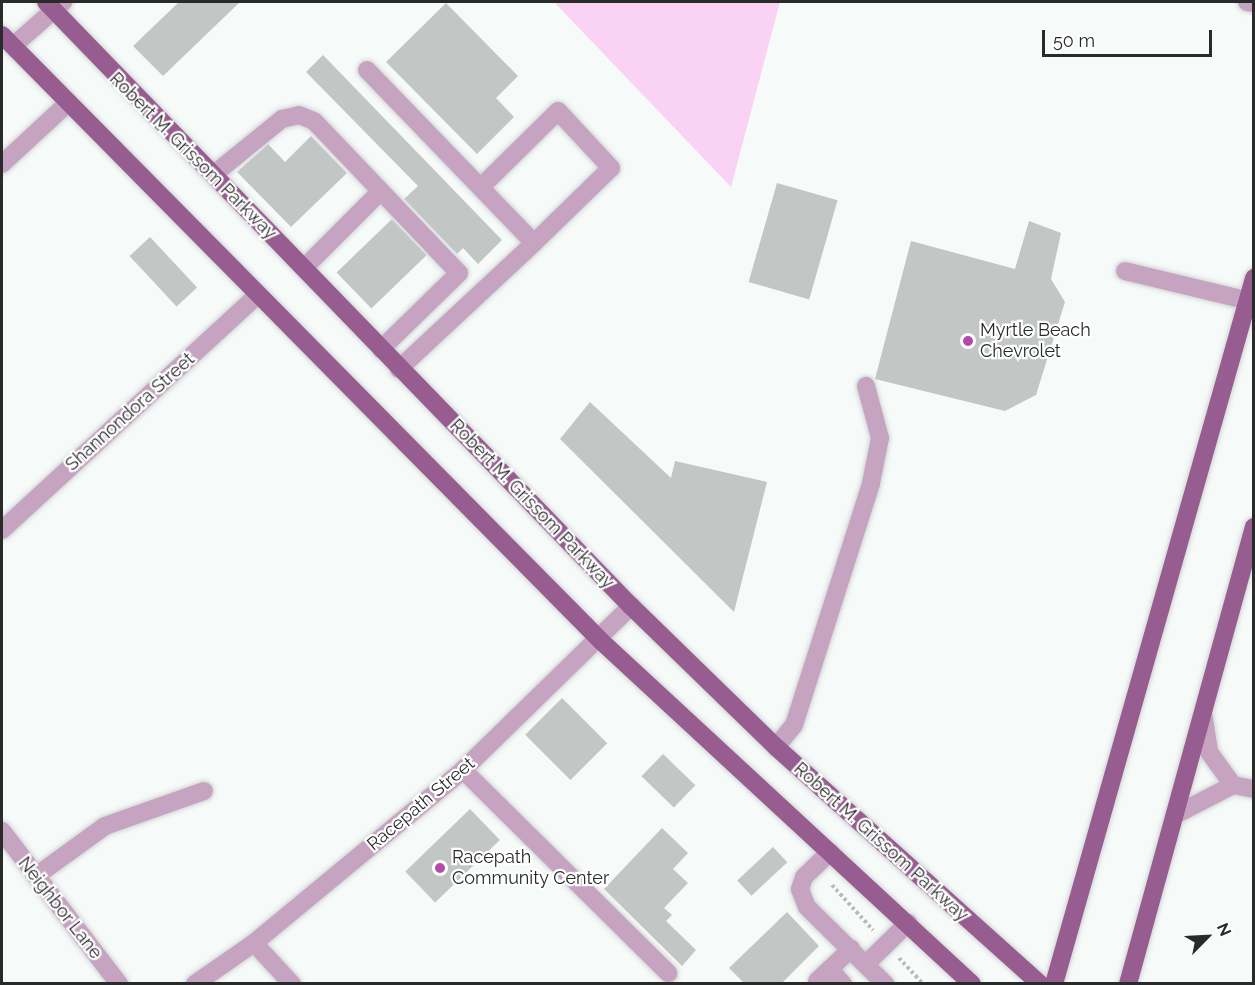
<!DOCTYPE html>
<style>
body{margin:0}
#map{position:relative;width:1255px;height:985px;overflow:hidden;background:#f6faf9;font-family:Raleway,sans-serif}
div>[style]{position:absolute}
.green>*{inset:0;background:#fad3f4}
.building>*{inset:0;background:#c2c6c5;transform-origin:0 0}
.path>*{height:4px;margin-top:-2px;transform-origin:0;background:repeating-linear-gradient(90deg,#b7bbba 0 3px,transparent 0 6px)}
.roads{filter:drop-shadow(0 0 2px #d1d5d4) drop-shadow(0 0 2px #d1d5d4)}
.minor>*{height:18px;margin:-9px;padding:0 9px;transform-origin:9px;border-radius:9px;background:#c6a4c1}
.major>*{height:18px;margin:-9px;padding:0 9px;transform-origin:9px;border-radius:9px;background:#975c90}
.dots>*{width:16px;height:16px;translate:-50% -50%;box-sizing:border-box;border:3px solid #fff;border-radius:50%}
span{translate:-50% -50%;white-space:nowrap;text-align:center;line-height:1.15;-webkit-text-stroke:4.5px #fff;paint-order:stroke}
.street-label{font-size:18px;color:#292b2a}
.poi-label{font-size:18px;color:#292b2a}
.left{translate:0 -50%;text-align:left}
.frame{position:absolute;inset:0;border:3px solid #292b2a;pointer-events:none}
.north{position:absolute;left:1177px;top:907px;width:60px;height:60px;-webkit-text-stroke:4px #fff;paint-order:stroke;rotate:66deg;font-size:16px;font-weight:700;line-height:24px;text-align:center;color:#292b2a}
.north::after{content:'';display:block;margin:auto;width:21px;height:27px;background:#292b2a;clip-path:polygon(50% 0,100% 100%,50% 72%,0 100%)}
.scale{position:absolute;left:1042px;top:30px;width:170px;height:27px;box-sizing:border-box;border:3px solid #292b2a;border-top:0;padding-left:8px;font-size:18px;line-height:21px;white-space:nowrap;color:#292b2a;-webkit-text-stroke:4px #fff;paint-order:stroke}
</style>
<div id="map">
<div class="green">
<i style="clip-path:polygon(554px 2px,780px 2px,731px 187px)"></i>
</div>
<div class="building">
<i style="clip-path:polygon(179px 2px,240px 2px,163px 76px,133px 46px)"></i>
<i style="clip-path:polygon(446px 3px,518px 76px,496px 98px,514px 117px,477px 154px,386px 62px)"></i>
<i style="clip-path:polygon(323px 55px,502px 240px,478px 264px,463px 248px,457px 254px,404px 199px,418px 186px,306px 72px)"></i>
<i style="clip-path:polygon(311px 136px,347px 173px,291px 227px,237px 172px,268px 144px,285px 162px)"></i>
<i style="left:777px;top:183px;width:63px;height:103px;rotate:16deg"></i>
<i style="left:392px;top:219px;width:50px;height:77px;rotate:46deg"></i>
<i style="clip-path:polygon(1029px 221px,1061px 233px,1051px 279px,1065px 302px,1036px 395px,1005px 411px,875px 379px,911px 241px,1015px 269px)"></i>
<i style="left:150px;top:237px;width:69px;height:28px;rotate:47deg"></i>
<i style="clip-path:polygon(590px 402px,671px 478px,675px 461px,767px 482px,734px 612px,560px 439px)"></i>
<i style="left:562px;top:698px;width:64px;height:52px;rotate:45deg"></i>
<i style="left:663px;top:754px;width:45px;height:31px;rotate:44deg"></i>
<i style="left:470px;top:809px;width:43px;height:90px;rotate:46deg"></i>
<i style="clip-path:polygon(662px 828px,688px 853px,673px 869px,688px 883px,664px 908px,672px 915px,666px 921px,696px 950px,682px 966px,604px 889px)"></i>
<i style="left:773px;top:847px;width:21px;height:49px;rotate:47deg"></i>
<i style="clip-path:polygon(787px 912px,819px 946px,781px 984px,745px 984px,729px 968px)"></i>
</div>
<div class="path">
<i style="left:832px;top:885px;width:61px;rotate:47.7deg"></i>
<i style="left:899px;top:958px;width:35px;rotate:47deg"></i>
</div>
<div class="roads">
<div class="minor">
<i style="left:1247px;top:2px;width:7px;rotate:8deg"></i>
<i style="left:13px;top:46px;width:67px;rotate:-41.3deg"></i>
<i style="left:367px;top:70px;width:240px;rotate:46deg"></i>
<i style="left:534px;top:243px;width:185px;rotate:137deg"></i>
<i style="left:2px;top:164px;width:90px;rotate:-42.7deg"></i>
<i style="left:213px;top:175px;width:89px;rotate:-39.1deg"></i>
<i style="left:282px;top:119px;width:17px;rotate:-13deg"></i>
<i style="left:299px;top:115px;width:16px;rotate:22deg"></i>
<i style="left:314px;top:121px;width:210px;rotate:46.4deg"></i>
<i style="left:459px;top:273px;width:109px;rotate:135.7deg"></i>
<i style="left:481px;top:187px;width:108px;rotate:-44.6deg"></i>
<i style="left:558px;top:111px;width:78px;rotate:47.1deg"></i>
<i style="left:611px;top:168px;width:107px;rotate:135.8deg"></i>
<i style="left:304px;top:268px;width:107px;rotate:-45deg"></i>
<i style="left:1125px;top:271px;width:133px;rotate:13.5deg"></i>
<i style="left:2px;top:530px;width:348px;rotate:-42.6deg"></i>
<i style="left:1203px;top:713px;width:39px;rotate:81deg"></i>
<i style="left:1209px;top:752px;width:41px;rotate:54deg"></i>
<i style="left:776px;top:747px;width:28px;rotate:-51deg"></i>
<i style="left:794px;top:725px;width:254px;rotate:-72.3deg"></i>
<i style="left:871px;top:483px;width:46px;rotate:-78.7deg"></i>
<i style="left:880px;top:438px;width:54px;rotate:-105.1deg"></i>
<i style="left:463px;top:770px;width:289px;rotate:44.7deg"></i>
<i style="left:1175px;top:815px;width:65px;rotate:-27.3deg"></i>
<i style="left:1233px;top:785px;width:21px;rotate:11deg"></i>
<i style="left:2px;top:831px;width:193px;rotate:52.6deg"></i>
<i style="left:830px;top:852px;width:36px;rotate:136deg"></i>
<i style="left:804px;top:877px;width:13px;rotate:108deg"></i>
<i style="left:800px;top:889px;width:19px;rotate:69deg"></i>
<i style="left:807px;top:907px;width:110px;rotate:44.6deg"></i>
<i style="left:36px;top:876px;width:85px;rotate:-35.9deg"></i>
<i style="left:105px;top:826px;width:105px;rotate:-19.5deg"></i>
<i style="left:254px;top:943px;width:56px;rotate:47.2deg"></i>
<i style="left:866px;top:964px;width:59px;rotate:-44.3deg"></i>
<i style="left:830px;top:969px;width:20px;rotate:49deg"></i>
<i style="left:817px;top:981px;width:47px;rotate:-43.3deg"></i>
<i style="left:195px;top:984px;width:72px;rotate:-34.8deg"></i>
<i style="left:254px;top:943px;width:271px;rotate:-39.6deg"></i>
<i style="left:463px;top:770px;width:235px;rotate:-44.3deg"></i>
</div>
<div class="major">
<i style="left:46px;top:2px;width:841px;rotate:45.92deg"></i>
<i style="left:631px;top:606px;width:202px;rotate:44.2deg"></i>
<i style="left:776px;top:747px;width:355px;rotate:41.9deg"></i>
<i style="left:2px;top:35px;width:852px;rotate:45.33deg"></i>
<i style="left:601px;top:641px;width:505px;rotate:42.75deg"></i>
<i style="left:1054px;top:984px;width:734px;rotate:-74.18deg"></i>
<i style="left:1128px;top:984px;width:474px;rotate:-74.6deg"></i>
</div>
</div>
<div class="dots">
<i style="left:968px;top:341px;background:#b44aab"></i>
<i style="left:440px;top:868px;background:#b44aab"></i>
</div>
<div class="street-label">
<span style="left:193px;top:156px;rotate:45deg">Robert M. Grissom Parkway</span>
<span style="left:130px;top:412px;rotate:-42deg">Shannondora Street</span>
<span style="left:532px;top:504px;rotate:46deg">Robert M. Grissom Parkway</span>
<span style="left:421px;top:804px;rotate:-40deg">Racepath Street</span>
<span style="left:881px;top:842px;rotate:42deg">Robert M. Grissom Parkway</span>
<span style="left:60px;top:908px;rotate:52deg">Neighbor Lane</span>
</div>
<div class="poi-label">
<span class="left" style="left:980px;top:341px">Myrtle Beach<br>Chevrolet</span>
<span class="left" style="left:452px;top:868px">Racepath<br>Community Center</span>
</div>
<div class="frame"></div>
<div class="north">N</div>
<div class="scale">50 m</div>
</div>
